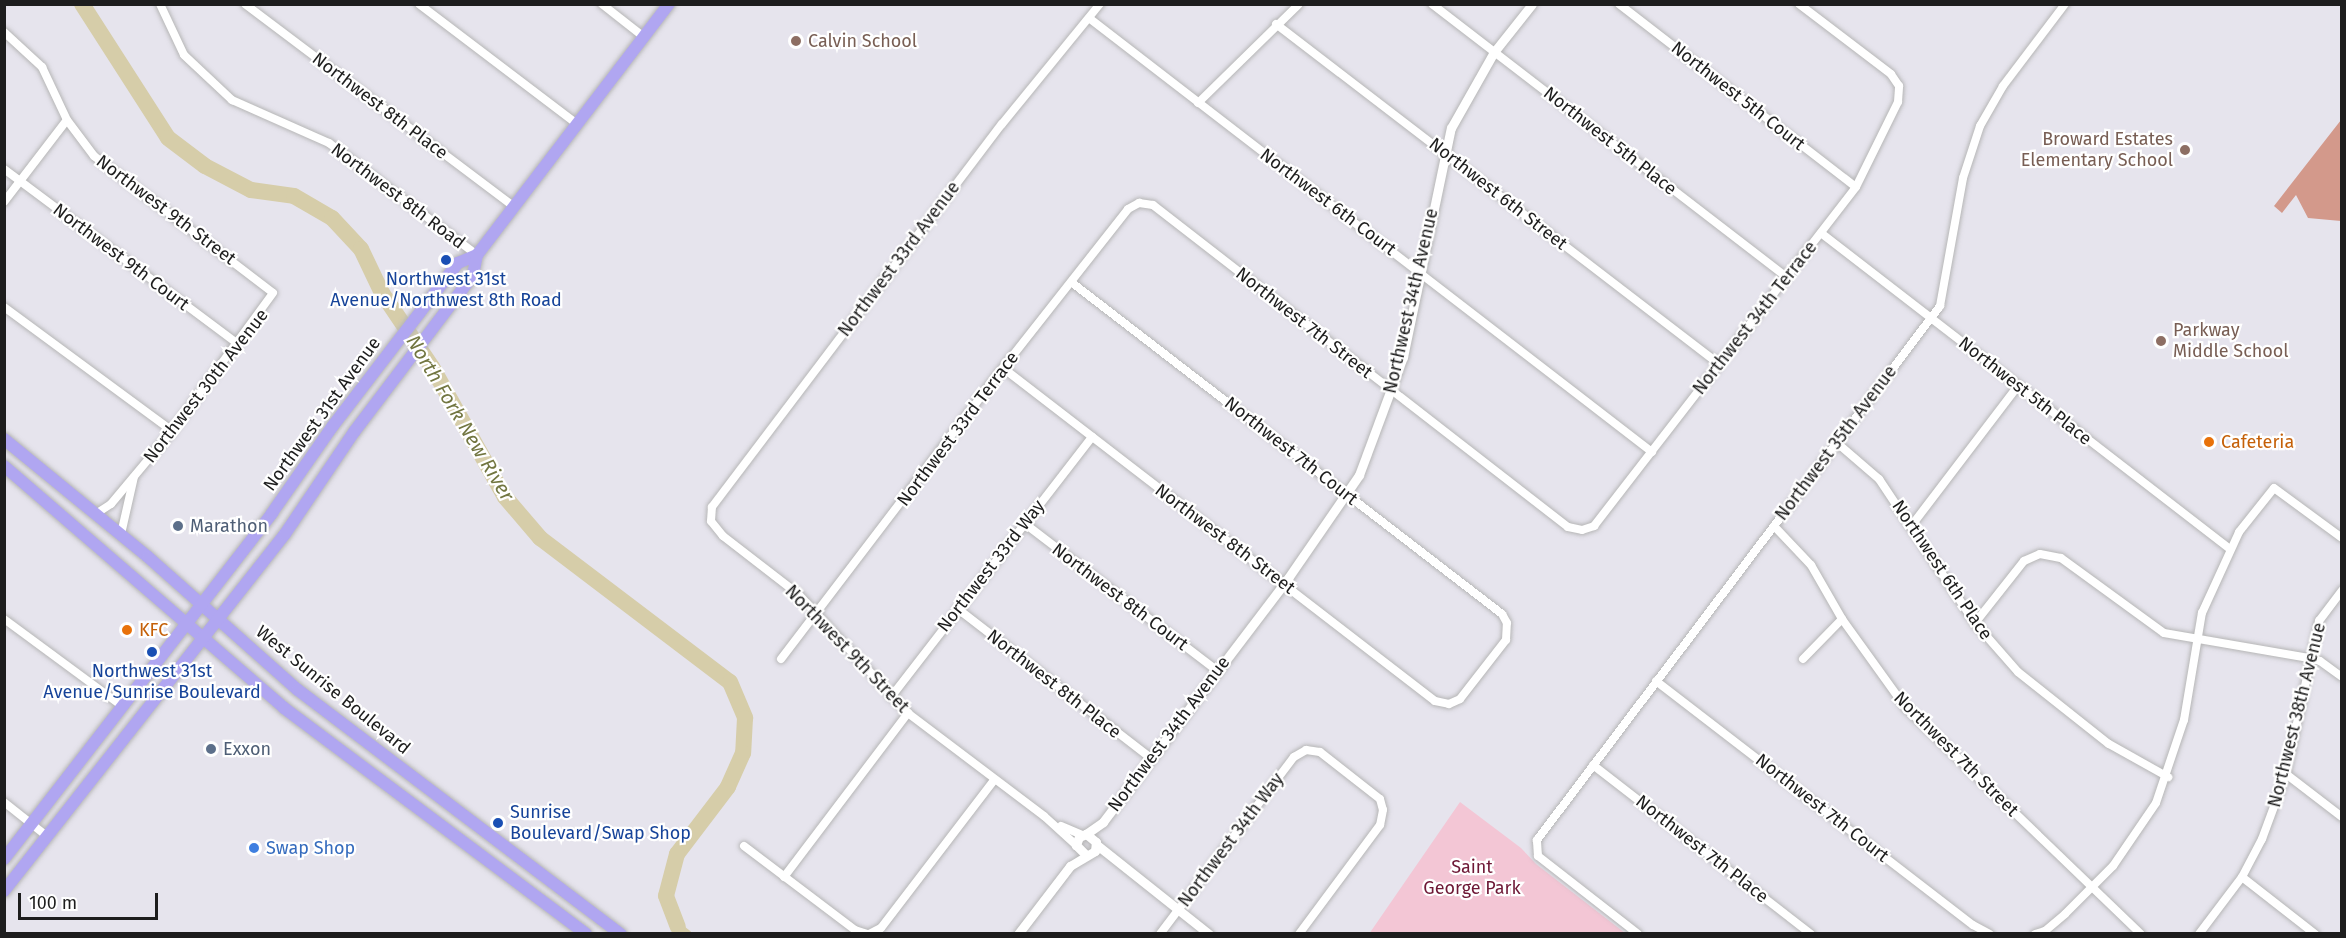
<!DOCTYPE html>
<style>
body{margin:0}
#map{position:relative;width:2346px;height:938px;overflow:hidden;background:#e6e4ed;font-family:"Fira Sans",sans-serif}
div>[style]{position:absolute}
.park>*{inset:0;background:#f3c6d5}
.pitch>*{inset:0;background:#d3998b}
.canal>*{height:9px;margin:-4.5px;padding:0 4.5px;transform-origin:4.5px;border-radius:4.5px;background:#d6cda9}
.river>*{height:16px;margin:-8px;padding:0 8px;transform-origin:8px;border-radius:8px;background:#d6cda9}
.roads{filter:drop-shadow(0 0 2px #b6b6b6) drop-shadow(0 0 2px #b6b6b6)}
.minor>*{height:8px;margin:-4px;padding:0 4px;transform-origin:4px;border-radius:4px;background:#fff}
.tertiary>*{height:9px;margin:-4.5px;padding:0 4.5px;transform-origin:4.5px;border-radius:4.5px;background:#fff}
.primary>*{height:12px;margin:-6px;padding:0 6px;transform-origin:6px;border-radius:6px;background:#b0a6f1}
.dots>*{width:16px;height:16px;translate:-50% -50%;box-sizing:border-box;border:3px solid #fff;border-radius:50%}
span{translate:-50% -50%;white-space:nowrap;text-align:center;line-height:1.15;-webkit-text-stroke:4.5px #fff;paint-order:stroke}
.education-label{font-size:18px;color:#785e54}
.left{translate:0 -50%;text-align:left}
.right{translate:-100% -50%;text-align:right}
.street-label{font-size:18px;color:#1d1d1d}
.transit-label{font-size:18px;color:#164399}
.food-label{font-size:18px;color:#c56008}
.service-label{font-size:18px;color:#4e5e75}
.shop-label{font-size:18px;color:#366cbe}
.park-label{font-size:18px;color:#6e1836}
.water-label{font-size:20px;color:#727641;font-style:italic}
.frame{position:absolute;inset:0;border:6px solid #1d1d1d;pointer-events:none}
.scale{position:absolute;left:18px;top:893px;width:140px;height:27px;box-sizing:border-box;border:3px solid #1d1d1d;border-top:0;padding-left:8px;font-size:18px;line-height:21px;white-space:nowrap;color:#1d1d1d;-webkit-text-stroke:4px #fff;paint-order:stroke}
</style>
<div id="map">
<div class="park">
<i style="clip-path:polygon(1460px 802px,1521px 848px,1536px 864px,1625px 933px,1369px 934px)"></i>
</div>
<div class="pitch">
<i style="clip-path:polygon(2341px 120px,2341px 221px,2308px 218px,2296px 195px,2282px 213px,2274px 206px)"></i>
</div>
<div class="canal">
<i style="left:678px;top:927px;width:11px;rotate:38deg"></i>
</div>
<div class="river">
<i style="left:82px;top:4px;width:159px;rotate:57.3deg"></i>
<i style="left:168px;top:138px;width:46px;rotate:37.1deg"></i>
<i style="left:205px;top:166px;width:52px;rotate:27.6deg"></i>
<i style="left:251px;top:190px;width:43px;rotate:7.9deg"></i>
<i style="left:294px;top:196px;width:44px;rotate:30.1deg"></i>
<i style="left:332px;top:218px;width:42px;rotate:46.9deg"></i>
<i style="left:361px;top:249px;width:49px;rotate:64.5deg"></i>
<i style="left:382px;top:293px;width:89px;rotate:56deg"></i>
<i style="left:432px;top:367px;width:149px;rotate:60.7deg"></i>
<i style="left:505px;top:497px;width:54px;rotate:49.5deg"></i>
<i style="left:540px;top:538px;width:238px;rotate:37.2deg"></i>
<i style="left:730px;top:682px;width:39px;rotate:67deg"></i>
<i style="left:745px;top:718px;width:35px;rotate:93deg"></i>
<i style="left:743px;top:753px;width:37px;rotate:114deg"></i>
<i style="left:728px;top:787px;width:84px;rotate:127.3deg"></i>
<i style="left:677px;top:854px;width:43px;rotate:104.7deg"></i>
<i style="left:666px;top:896px;width:33px;rotate:69deg"></i>
</div>
<div class="roads">
<div class="minor">
<i style="left:160px;top:4px;width:56px;rotate:64.8deg"></i>
<i style="left:184px;top:55px;width:66px;rotate:43.2deg"></i>
<i style="left:232px;top:100px;width:106px;rotate:23.9deg"></i>
<i style="left:329px;top:143px;width:186px;rotate:37.1deg"></i>
<i style="left:245px;top:4px;width:337px;rotate:37deg"></i>
<i style="left:419px;top:4px;width:198px;rotate:37.2deg"></i>
<i style="left:602px;top:4px;width:53px;rotate:38.2deg"></i>
<i style="left:1432px;top:4px;width:448px;rotate:37.6deg"></i>
<i style="left:1619px;top:4px;width:299px;rotate:37.7deg"></i>
<i style="left:1089px;top:18px;width:711px;rotate:37.63deg"></i>
<i style="left:1276px;top:24px;width:558px;rotate:37.51deg"></i>
<i style="left:4px;top:32px;width:52px;rotate:42.6deg"></i>
<i style="left:42px;top:67px;width:59px;rotate:64.7deg"></i>
<i style="left:67px;top:120px;width:45px;rotate:53.1deg"></i>
<i style="left:94px;top:156px;width:225px;rotate:37.4deg"></i>
<i style="left:273px;top:293px;width:171px;rotate:126.2deg"></i>
<i style="left:172px;top:431px;width:95px;rotate:129.9deg"></i>
<i style="left:111px;top:504px;width:17px;rotate:147deg"></i>
<i style="left:1198px;top:103px;width:141px;rotate:-44.4deg"></i>
<i style="left:4px;top:169px;width:292px;rotate:36.8deg"></i>
<i style="left:4px;top:202px;width:103px;rotate:-52.5deg"></i>
<i style="left:1821px;top:233px;width:517px;rotate:37.69deg"></i>
<i style="left:4px;top:307px;width:209px;rotate:36.4deg"></i>
<i style="left:1003px;top:368px;width:545px;rotate:37.63deg"></i>
<i style="left:1435px;top:701px;width:14px;rotate:12deg"></i>
<i style="left:1449px;top:704px;width:12px;rotate:-24deg"></i>
<i style="left:1460px;top:699px;width:75px;rotate:-52.1deg"></i>
<i style="left:1506px;top:640px;width:17px;rotate:-87deg"></i>
<i style="left:1507px;top:623px;width:10px;rotate:-119deg"></i>
<i style="left:1502px;top:614px;width:544px;rotate:-142.39deg"></i>
<i style="left:1836px;top:442px;width:57px;rotate:40.7deg"></i>
<i style="left:1879px;top:479px;width:173px;rotate:56.3deg"></i>
<i style="left:1975px;top:623px;width:65px;rotate:48.7deg"></i>
<i style="left:2018px;top:672px;width:116px;rotate:38.4deg"></i>
<i style="left:2109px;top:744px;width:68px;rotate:29.2deg"></i>
<i style="left:1024px;top:523px;width:242px;rotate:37.4deg"></i>
<i style="left:1912px;top:525px;width:175px;rotate:-52.7deg"></i>
<i style="left:1774px;top:526px;width:54px;rotate:46.5deg"></i>
<i style="left:1811px;top:565px;width:62px;rotate:60.1deg"></i>
<i style="left:1842px;top:619px;width:110px;rotate:54.3deg"></i>
<i style="left:1906px;top:708px;width:326px;rotate:43.9deg"></i>
<i style="left:121px;top:534px;width:58px;rotate:-77.2deg"></i>
<i style="left:958px;top:609px;width:244px;rotate:37.7deg"></i>
<i style="left:4px;top:619px;width:147px;rotate:36.4deg"></i>
<i style="left:1975px;top:623px;width:79px;rotate:-51.7deg"></i>
<i style="left:2024px;top:561px;width:17px;rotate:-24deg"></i>
<i style="left:2040px;top:554px;width:21px;rotate:11deg"></i>
<i style="left:2061px;top:558px;width:127px;rotate:36.1deg"></i>
<i style="left:2164px;top:633px;width:147px;rotate:9.8deg"></i>
<i style="left:2309px;top:658px;width:11px;rotate:15deg"></i>
<i style="left:2320px;top:661px;width:27px;rotate:36deg"></i>
<i style="left:781px;top:659px;width:366px;rotate:-52.7deg"></i>
<i style="left:1003px;top:368px;width:202px;rotate:-51.8deg"></i>
<i style="left:1128px;top:209px;width:13px;rotate:-29deg"></i>
<i style="left:1139px;top:203px;width:14px;rotate:8deg"></i>
<i style="left:1153px;top:205px;width:525px;rotate:37.81deg"></i>
<i style="left:1568px;top:527px;width:14px;rotate:12deg"></i>
<i style="left:1582px;top:530px;width:13px;rotate:-18deg"></i>
<i style="left:1594px;top:526px;width:428px;rotate:-52.3deg"></i>
<i style="left:1856px;top:187px;width:95px;rotate:-63.7deg"></i>
<i style="left:1898px;top:102px;width:16px;rotate:-86deg"></i>
<i style="left:1899px;top:86px;width:14px;rotate:-124deg"></i>
<i style="left:1891px;top:74px;width:116px;rotate:-142.7deg"></i>
<i style="left:1803px;top:659px;width:56px;rotate:-45.7deg"></i>
<i style="left:1656px;top:681px;width:400px;rotate:37.6deg"></i>
<i style="left:1973px;top:925px;width:19px;rotate:28deg"></i>
<i style="left:891px;top:697px;width:329px;rotate:-52.3deg"></i>
<i style="left:1593px;top:765px;width:276px;rotate:37.8deg"></i>
<i style="left:2286px;top:774px;width:71px;rotate:37.5deg"></i>
<i style="left:4px;top:802px;width:56px;rotate:38.5deg"></i>
<i style="left:1061px;top:826px;width:23px;rotate:23deg"></i>
<i style="left:1076px;top:845px;width:43px;rotate:-137.8deg"></i>
<i style="left:1044px;top:816px;width:171px;rotate:-142.9deg"></i>
<i style="left:908px;top:713px;width:162px;rotate:-132.7deg"></i>
<i style="left:798px;top:594px;width:95px;rotate:-142.3deg"></i>
<i style="left:723px;top:536px;width:19px;rotate:-129deg"></i>
<i style="left:711px;top:521px;width:14px;rotate:-86deg"></i>
<i style="left:712px;top:507px;width:480px;rotate:-52.9deg"></i>
<i style="left:1002px;top:124px;width:155px;rotate:-50.8deg"></i>
<i style="left:744px;top:846px;width:139px;rotate:37.1deg"></i>
<i style="left:855px;top:930px;width:13px;rotate:18deg"></i>
<i style="left:784px;top:877px;width:206px;rotate:-52.9deg"></i>
<i style="left:2242px;top:877px;width:93px;rotate:38deg"></i>
<i style="left:869px;top:934px;width:13px;rotate:-27deg"></i>
<i style="left:881px;top:928px;width:186px;rotate:-52.6deg"></i>
<i style="left:1160px;top:934px;width:222px;rotate:-52.9deg"></i>
<i style="left:1294px;top:757px;width:14px;rotate:-30deg"></i>
<i style="left:1306px;top:750px;width:14px;rotate:8deg"></i>
<i style="left:1320px;top:752px;width:76px;rotate:38.1deg"></i>
<i style="left:1380px;top:799px;width:11px;rotate:75deg"></i>
<i style="left:1383px;top:810px;width:15px;rotate:101deg"></i>
<i style="left:1380px;top:825px;width:136px;rotate:126.6deg"></i>
<i style="left:1638px;top:934px;width:127px;rotate:-142deg"></i>
<i style="left:1538px;top:856px;width:16px;rotate:-94deg"></i>
<i style="left:1537px;top:840px;width:669px;rotate:-52.96deg"></i>
<i style="left:1940px;top:306px;width:130px;rotate:-79.8deg"></i>
<i style="left:1963px;top:178px;width:55px;rotate:-71.9deg"></i>
<i style="left:1980px;top:126px;width:46px;rotate:-60.1deg"></i>
<i style="left:2003px;top:86px;width:103px;rotate:-52.9deg"></i>
<i style="left:2035px;top:934px;width:10px;rotate:-17deg"></i>
<i style="left:2045px;top:931px;width:26px;rotate:-40deg"></i>
<i style="left:2065px;top:914px;width:68px;rotate:-45deg"></i>
<i style="left:2113px;top:866px;width:76px;rotate:-55.7deg"></i>
<i style="left:2156px;top:803px;width:88px;rotate:-71.4deg"></i>
<i style="left:2184px;top:720px;width:109px;rotate:-80.5deg"></i>
<i style="left:2202px;top:613px;width:89px;rotate:-65.4deg"></i>
<i style="left:2239px;top:532px;width:56px;rotate:-51.5deg"></i>
<i style="left:2274px;top:488px;width:84px;rotate:36.3deg"></i>
<i style="left:2199px;top:934px;width:71px;rotate:-53deg"></i>
<i style="left:2242px;top:877px;width:43px;rotate:-62.2deg"></i>
<i style="left:2262px;top:839px;width:69px;rotate:-69.7deg"></i>
<i style="left:2286px;top:774px;width:157px;rotate:-77.8deg"></i>
<i style="left:2319px;top:621px;width:39px;rotate:-53deg"></i>
</div>
<div class="tertiary">
<i style="left:1086px;top:834px;width:21px;rotate:-35deg"></i>
<i style="left:1103px;top:822px;width:306px;rotate:-52.8deg"></i>
<i style="left:1288px;top:578px;width:125px;rotate:-55.4deg"></i>
<i style="left:1359px;top:475px;width:126px;rotate:-69.6deg"></i>
<i style="left:1403px;top:357px;width:234px;rotate:-78.2deg"></i>
<i style="left:1451px;top:128px;width:87px;rotate:-60.5deg"></i>
<i style="left:1494px;top:52px;width:61px;rotate:-51.6deg"></i>
<i style="left:1097px;top:845px;width:143px;rotate:38.5deg"></i>
<i style="left:1018px;top:934px;width:86px;rotate:-52.6deg"></i>
<i style="left:1070px;top:866px;width:29px;rotate:-31deg"></i>
<i style="left:1095px;top:851px;width:9px;rotate:-84deg"></i>
<i style="left:1096px;top:842px;width:13px;rotate:-141deg"></i>
<i style="left:1086px;top:834px;width:8px;rotate:157deg"></i>
<i style="left:1079px;top:837px;width:9px;rotate:111deg"></i>
<i style="left:1076px;top:845px;width:14px;rotate:45deg"></i>
</div>
<div class="primary">
<i style="left:4px;top:439px;width:186px;rotate:39.3deg"></i>
<i style="left:148px;top:557px;width:200px;rotate:41.6deg"></i>
<i style="left:298px;top:690px;width:405px;rotate:37.1deg"></i>
<i style="left:4px;top:466px;width:370px;rotate:40.8deg"></i>
<i style="left:284px;top:708px;width:377px;rotate:36.8deg"></i>
<i style="left:4px;top:859px;width:438px;rotate:-52.2deg"></i>
<i style="left:272px;top:513px;width:105px;rotate:-55.1deg"></i>
<i style="left:332px;top:427px;width:207px;rotate:-52.5deg"></i>
<i style="left:458px;top:263px;width:21px;rotate:-23deg"></i>
<i style="left:477px;top:255px;width:316px;rotate:-52.6deg"></i>
<i style="left:4px;top:891px;width:454px;rotate:-51.8deg"></i>
<i style="left:285px;top:534px;width:123px;rotate:-55.9deg"></i>
<i style="left:354px;top:432px;width:197px;rotate:-52.8deg"></i>
<i style="left:473px;top:275px;width:20px;rotate:-79deg"></i>
</div>
</div>
<div class="dots">
<i style="left:796px;top:41px;background:#8d6e63"></i>
<i style="left:2185px;top:150px;background:#8d6e63"></i>
<i style="left:446px;top:260px;background:#1a4fb4"></i>
<i style="left:2161px;top:341px;background:#8d6e63"></i>
<i style="left:2209px;top:442px;background:#e8710a"></i>
<i style="left:178px;top:526px;background:#5c6f8a"></i>
<i style="left:127px;top:630px;background:#e8710a"></i>
<i style="left:152px;top:652px;background:#1a4fb4"></i>
<i style="left:211px;top:749px;background:#5c6f8a"></i>
<i style="left:498px;top:823px;background:#1a4fb4"></i>
<i style="left:254px;top:848px;background:#3f7fe0"></i>
</div>
<div class="education-label">
<span class="left" style="left:808px;top:41px">Calvin School</span>
<span class="right" style="left:2173px;top:150px">Broward Estates<br>Elementary School</span>
<span class="left" style="left:2173px;top:341px">Parkway<br>Middle School</span>
</div>
<div class="street-label">
<span style="left:1738px;top:96px;rotate:38deg">Northwest 5th Court</span>
<span style="left:380px;top:106px;rotate:37deg">Northwest 8th Place</span>
<span style="left:1610px;top:141px;rotate:38deg">Northwest 5th Place</span>
<span style="left:1498px;top:194px;rotate:38deg">Northwest 6th Street</span>
<span style="left:398px;top:196px;rotate:37deg">Northwest 8th Road</span>
<span style="left:1328px;top:202px;rotate:37deg">Northwest 6th Court</span>
<span style="left:166px;top:210px;rotate:37deg">Northwest 9th Street</span>
<span style="left:121px;top:257px;rotate:37deg">Northwest 9th Court</span>
<span style="left:899px;top:259px;rotate:-53deg">Northwest 33rd Avenue</span>
<span style="left:1411px;top:301px;rotate:-77deg">Northwest 34th Avenue</span>
<span style="left:1755px;top:318px;rotate:-52deg">Northwest 34th Terrace</span>
<span style="left:1304px;top:323px;rotate:38deg">Northwest 7th Street</span>
<span style="left:206px;top:386px;rotate:-52deg">Northwest 30th Avenue</span>
<span style="left:2025px;top:391px;rotate:38deg">Northwest 5th Place</span>
<span style="left:322px;top:414px;rotate:-54deg">Northwest 31st Avenue</span>
<span style="left:958px;top:429px;rotate:-53deg">Northwest 33rd Terrace</span>
<span style="left:1836px;top:443px;rotate:-53deg">Northwest 35th Avenue</span>
<span style="left:1291px;top:451px;rotate:38deg">Northwest 7th Court</span>
<span style="left:1225px;top:539px;rotate:37deg">Northwest 8th Street</span>
<span style="left:991px;top:566px;rotate:-52deg">Northwest 33rd Way</span>
<span style="left:1942px;top:570px;rotate:56deg">Northwest 6th Place</span>
<span style="left:1120px;top:597px;rotate:37deg">Northwest 8th Court</span>
<span style="left:847px;top:649px;rotate:46deg">Northwest 9th Street</span>
<span style="left:1054px;top:684px;rotate:38deg">Northwest 8th Place</span>
<span style="left:333px;top:690px;rotate:39deg">West Sunrise Boulevard</span>
<span style="left:2297px;top:715px;rotate:-76deg">Northwest 38th Avenue</span>
<span style="left:1169px;top:734px;rotate:-53deg">Northwest 34th Avenue</span>
<span style="left:1956px;top:754px;rotate:45deg">Northwest 7th Street</span>
<span style="left:1822px;top:808px;rotate:38deg">Northwest 7th Court</span>
<span style="left:1231px;top:840px;rotate:-53deg">Northwest 34th Way</span>
<span style="left:1702px;top:849px;rotate:38deg">Northwest 7th Place</span>
</div>
<div class="transit-label">
<span style="left:446px;top:290px">Northwest 31st<br>Avenue/Northwest 8th Road</span>
<span style="left:152px;top:682px">Northwest 31st<br>Avenue/Sunrise Boulevard</span>
<span class="left" style="left:510px;top:823px">Sunrise<br>Boulevard/Swap Shop</span>
</div>
<div class="food-label">
<span class="left" style="left:2221px;top:442px">Cafeteria</span>
<span class="left" style="left:139px;top:630px">KFC</span>
</div>
<div class="service-label">
<span class="left" style="left:190px;top:526px">Marathon</span>
<span class="left" style="left:223px;top:749px">Exxon</span>
</div>
<div class="shop-label">
<span class="left" style="left:266px;top:848px">Swap Shop</span>
</div>
<div class="park-label">
<span style="left:1472px;top:878px">Saint<br>George Park</span>
</div>
<div class="water-label">
<span style="left:460px;top:418px;rotate:59deg">North Fork New River</span>
</div>
<div class="frame"></div>
<div class="scale">100 m</div>
</div>
